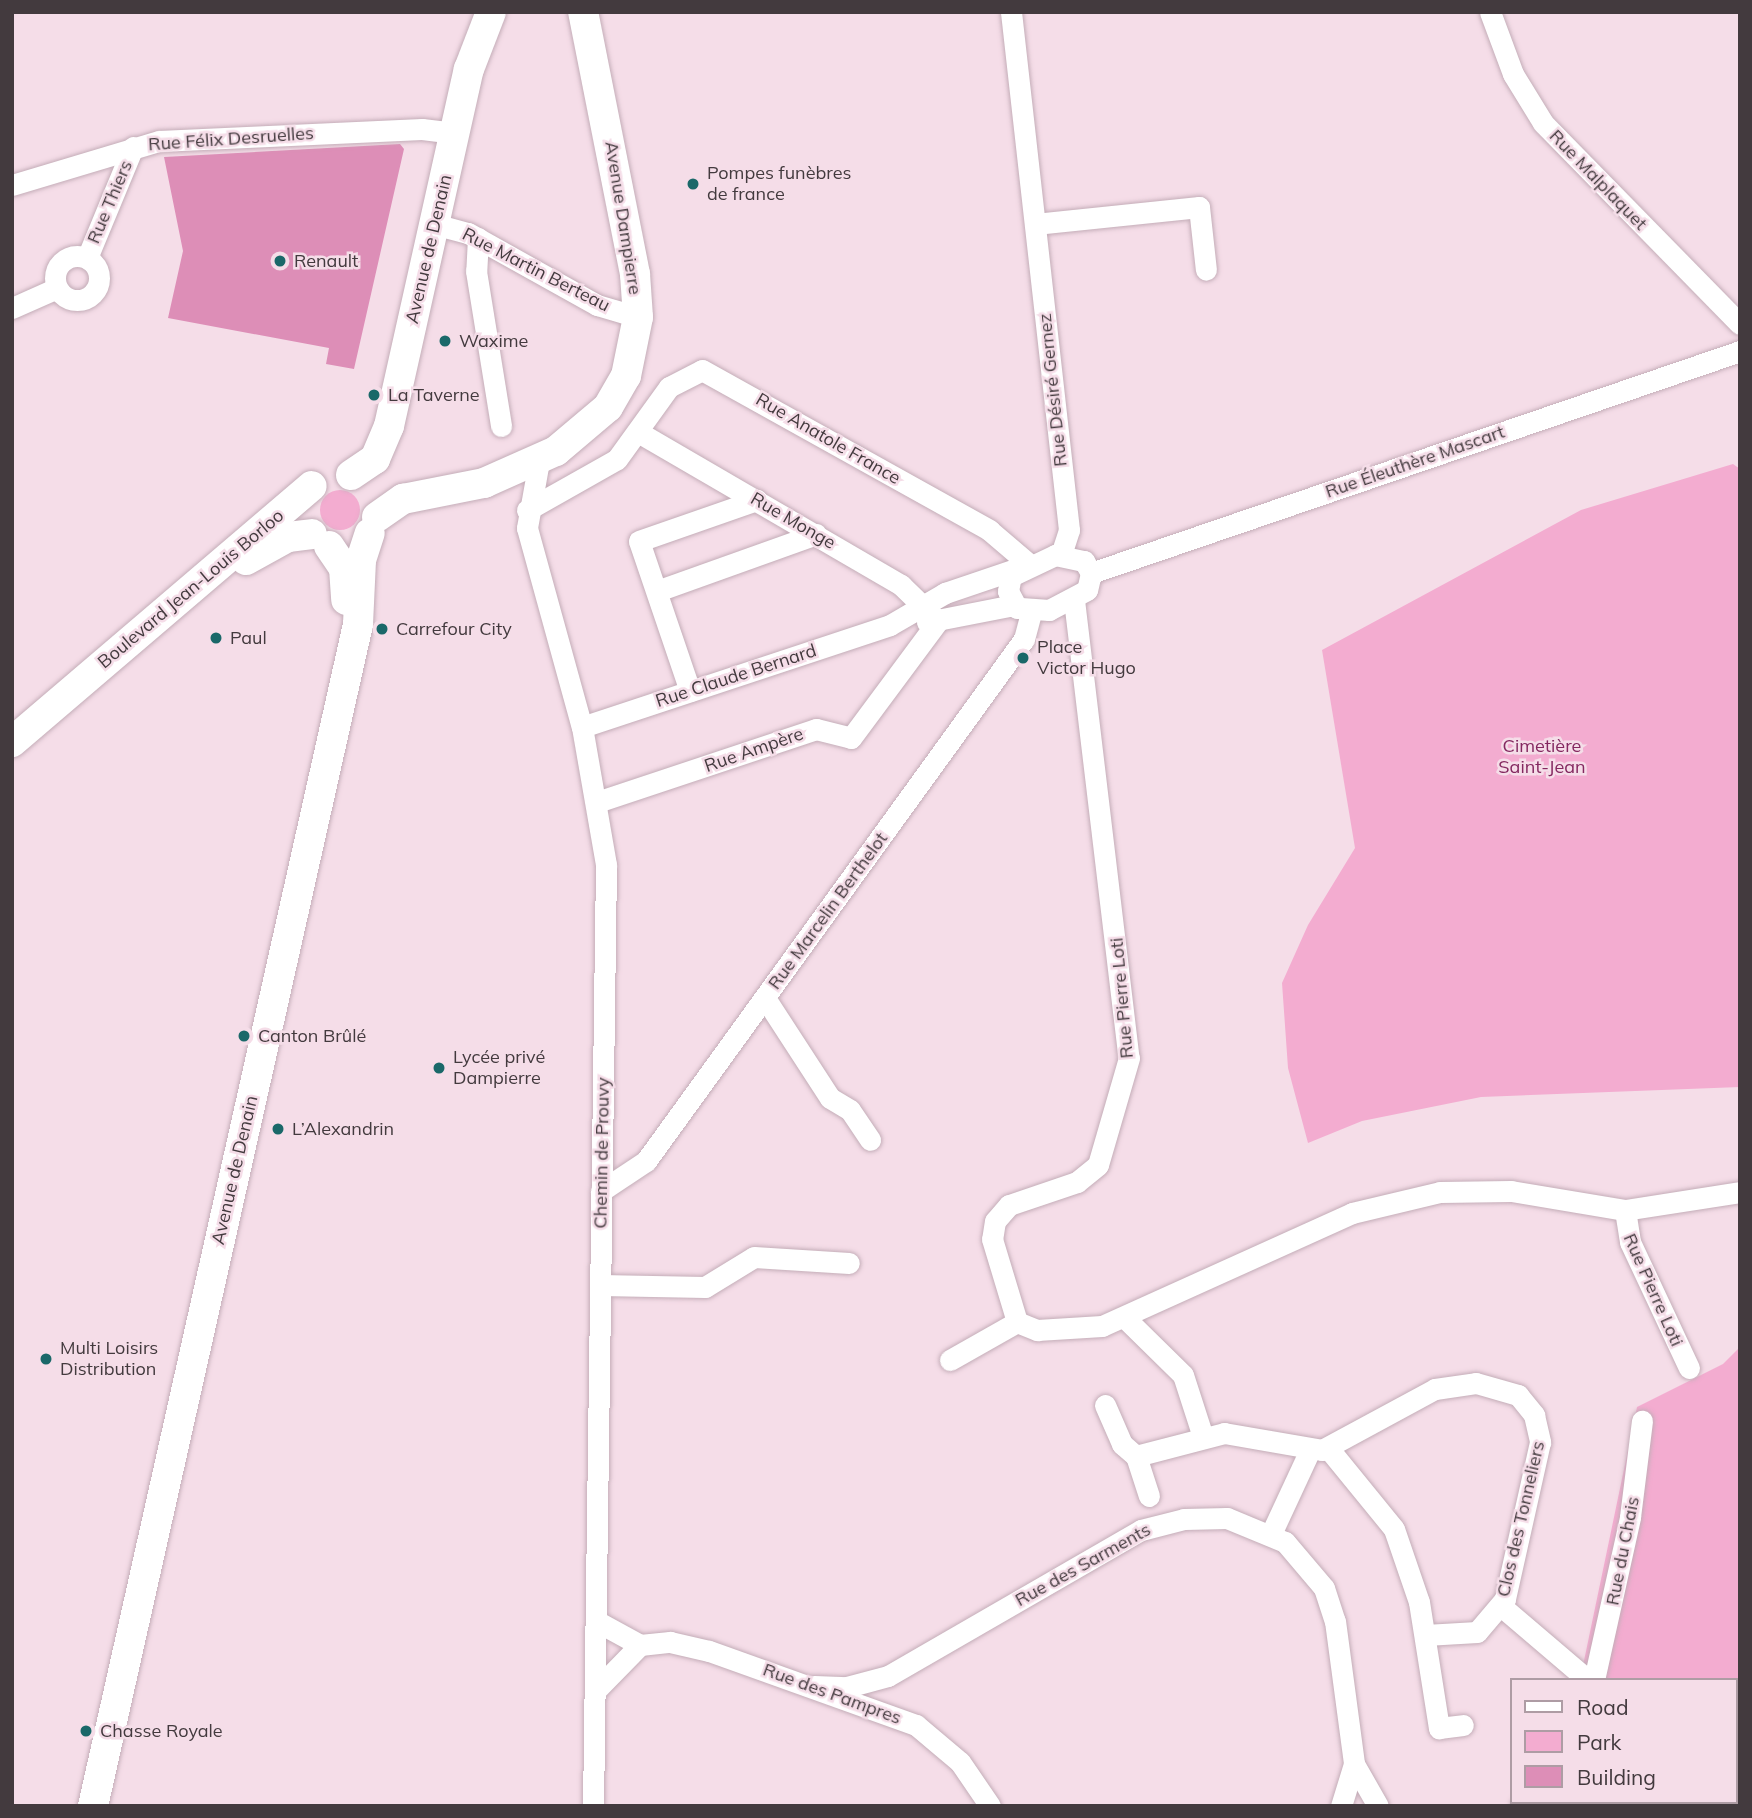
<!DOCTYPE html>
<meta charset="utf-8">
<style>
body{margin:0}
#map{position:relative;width:1752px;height:1818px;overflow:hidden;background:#f5dde8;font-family:Mulish,sans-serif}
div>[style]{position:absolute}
.green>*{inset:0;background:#f3acd0}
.round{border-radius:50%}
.building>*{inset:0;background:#dd8eb7}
.roads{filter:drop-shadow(0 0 2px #c4adb8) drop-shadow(0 0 2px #c4adb8)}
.street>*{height:21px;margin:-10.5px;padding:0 10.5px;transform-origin:10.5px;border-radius:10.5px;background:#fff}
.street>.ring{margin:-10.5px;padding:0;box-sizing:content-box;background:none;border:21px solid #fff;border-radius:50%}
.secondary>*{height:30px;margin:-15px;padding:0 15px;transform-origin:15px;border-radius:15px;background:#fff}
.dots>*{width:19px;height:19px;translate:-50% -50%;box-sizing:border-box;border:4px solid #f5dde8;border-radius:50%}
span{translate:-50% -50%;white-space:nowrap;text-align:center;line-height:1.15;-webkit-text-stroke:5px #f5dde8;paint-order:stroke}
.street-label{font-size:18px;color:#433a3e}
.poi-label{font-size:18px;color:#433a3e}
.left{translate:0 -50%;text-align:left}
.park-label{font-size:18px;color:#842860}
.frame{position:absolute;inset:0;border:14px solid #433a3e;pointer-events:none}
.legend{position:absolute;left:1510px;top:1678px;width:228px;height:126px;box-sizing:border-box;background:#f5dde8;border:2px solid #ae9ca4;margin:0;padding:9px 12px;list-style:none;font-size:21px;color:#433a3e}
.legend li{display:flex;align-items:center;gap:14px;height:35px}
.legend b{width:35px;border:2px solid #ae9ca4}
</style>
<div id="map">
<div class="green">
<i style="clip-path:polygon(1733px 464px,1740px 469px,1740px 1087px,1481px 1097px,1362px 1121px,1308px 1143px,1288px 1068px,1282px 983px,1308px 925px,1355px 848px,1322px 650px,1581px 510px)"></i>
<i class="round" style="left:320px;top:490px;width:40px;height:40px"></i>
<i style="clip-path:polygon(1740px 1347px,1740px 1806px,1535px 1806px,1736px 1802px,1736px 1680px,1580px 1680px,1637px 1407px,1723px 1364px)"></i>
</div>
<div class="building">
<i style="clip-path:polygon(400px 144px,404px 149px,354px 369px,326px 364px,329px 348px,168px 318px,183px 251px,164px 157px)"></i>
</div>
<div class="roads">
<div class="street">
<i style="left:1011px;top:12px;width:521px;rotate:83.61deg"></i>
<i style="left:1069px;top:530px;width:25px;rotate:108deg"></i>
<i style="left:1490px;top:12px;width:66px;rotate:69.6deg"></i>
<i style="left:1513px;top:74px;width:57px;rotate:58.5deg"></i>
<i style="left:1543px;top:123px;width:281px;rotate:45.6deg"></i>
<i style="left:12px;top:185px;width:153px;rotate:-16.7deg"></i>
<i style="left:159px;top:141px;width:263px;rotate:-2.6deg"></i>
<i style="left:422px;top:129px;width:33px;rotate:7deg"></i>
<i style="left:434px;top:224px;width:35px;rotate:15deg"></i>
<i style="left:468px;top:233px;width:148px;rotate:29.2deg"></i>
<i style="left:597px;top:305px;width:43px;rotate:16.3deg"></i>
<i style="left:1035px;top:224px;width:165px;rotate:-5.9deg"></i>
<i style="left:1199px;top:207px;width:63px;rotate:83.7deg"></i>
<i style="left:478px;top:238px;width:33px;rotate:93deg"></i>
<i style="left:476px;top:271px;width:157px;rotate:80.8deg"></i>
<i class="ring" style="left:55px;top:256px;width:23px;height:23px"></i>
<i style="left:87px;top:258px;width:120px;rotate:-67.5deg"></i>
<i style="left:12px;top:308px;width:49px;rotate:-24deg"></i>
<i style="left:539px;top:461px;width:68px;rotate:100.2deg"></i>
<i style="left:527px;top:528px;width:206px;rotate:74.6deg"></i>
<i style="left:582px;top:727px;width:140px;rotate:80.1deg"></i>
<i style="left:606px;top:865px;width:941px;rotate:90.79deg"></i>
<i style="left:527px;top:510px;width:103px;rotate:-29.5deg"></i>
<i style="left:617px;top:459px;width:89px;rotate:-54.2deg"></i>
<i style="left:669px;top:387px;width:37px;rotate:-27deg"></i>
<i style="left:702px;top:370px;width:329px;rotate:29.1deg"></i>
<i style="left:989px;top:530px;width:52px;rotate:40.4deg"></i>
<i style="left:1055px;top:555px;width:30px;rotate:12deg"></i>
<i style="left:1084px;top:561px;width:14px;rotate:60deg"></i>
<i style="left:1091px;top:573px;width:17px;rotate:103deg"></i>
<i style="left:1087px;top:590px;width:43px;rotate:152.2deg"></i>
<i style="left:1049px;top:610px;width:32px;rotate:-176deg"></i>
<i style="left:1017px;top:608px;width:19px;rotate:-118deg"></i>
<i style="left:1008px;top:591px;width:15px;rotate:-79deg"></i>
<i style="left:1011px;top:576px;width:49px;rotate:-25.5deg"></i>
<i style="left:1091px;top:573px;width:686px;rotate:-18.88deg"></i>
<i style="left:657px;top:591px;width:169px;rotate:-19.7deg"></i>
<i style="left:1074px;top:600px;width:461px;rotate:83.2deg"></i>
<i style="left:1129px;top:1058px;width:111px;rotate:106.2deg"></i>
<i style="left:1098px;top:1165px;width:27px;rotate:141deg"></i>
<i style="left:1077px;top:1182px;width:72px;rotate:161.3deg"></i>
<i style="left:1009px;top:1205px;width:21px;rotate:131deg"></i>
<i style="left:995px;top:1221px;width:18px;rotate:99deg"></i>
<i style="left:992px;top:1239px;width:87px;rotate:73.2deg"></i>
<i style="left:1017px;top:1322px;width:22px;rotate:22deg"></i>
<i style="left:1037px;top:1330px;width:65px;rotate:-3.5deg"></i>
<i style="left:1102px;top:1326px;width:274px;rotate:-24.3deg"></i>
<i style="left:1352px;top:1213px;width:90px;rotate:-13.4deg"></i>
<i style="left:1440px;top:1192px;width:71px;rotate:-0.8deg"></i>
<i style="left:1511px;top:1191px;width:116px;rotate:9.5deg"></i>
<i style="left:1625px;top:1210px;width:32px;rotate:81deg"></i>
<i style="left:1630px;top:1242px;width:139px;rotate:64.9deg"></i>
<i style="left:927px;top:622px;width:89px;rotate:-11.1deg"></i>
<i style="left:690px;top:691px;width:158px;rotate:-108.8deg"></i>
<i style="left:639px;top:541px;width:125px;rotate:-19.2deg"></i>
<i style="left:582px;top:727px;width:324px;rotate:-18.3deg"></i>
<i style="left:890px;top:625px;width:64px;rotate:-30.2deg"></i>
<i style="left:945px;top:593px;width:81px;rotate:-18.7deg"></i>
<i style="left:597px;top:802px;width:231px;rotate:-18.4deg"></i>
<i style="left:816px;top:729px;width:36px;rotate:14deg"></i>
<i style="left:851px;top:738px;width:146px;rotate:-53.4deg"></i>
<i style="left:938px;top:621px;width:52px;rotate:-135.8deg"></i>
<i style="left:901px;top:585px;width:302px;rotate:-149.8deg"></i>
<i style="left:765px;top:998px;width:119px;rotate:57deg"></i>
<i style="left:830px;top:1098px;width:23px;rotate:31deg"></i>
<i style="left:850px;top:1110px;width:36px;rotate:56deg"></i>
<i style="left:601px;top:1191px;width:54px;rotate:-33.7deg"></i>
<i style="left:646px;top:1161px;width:644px;rotate:-54.09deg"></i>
<i style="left:1024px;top:639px;width:28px;rotate:-75deg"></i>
<i style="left:1625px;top:1210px;width:116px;rotate:-8.9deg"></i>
<i style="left:600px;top:1285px;width:105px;rotate:1.1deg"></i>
<i style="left:705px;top:1287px;width:57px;rotate:-31.5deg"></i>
<i style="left:754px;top:1257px;width:95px;rotate:3.6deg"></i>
<i style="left:1125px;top:1318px;width:81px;rotate:44.5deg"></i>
<i style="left:1183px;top:1375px;width:65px;rotate:72.1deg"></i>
<i style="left:950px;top:1360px;width:77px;rotate:-29.6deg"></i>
<i style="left:1105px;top:1405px;width:43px;rotate:66.4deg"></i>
<i style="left:1122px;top:1444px;width:18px;rotate:41deg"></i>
<i style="left:1136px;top:1456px;width:42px;rotate:72deg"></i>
<i style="left:1328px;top:1448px;width:104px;rotate:50.8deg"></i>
<i style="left:1394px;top:1529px;width:77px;rotate:71.1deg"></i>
<i style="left:1419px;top:1602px;width:128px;rotate:81deg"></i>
<i style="left:1439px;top:1728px;width:24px;rotate:-7deg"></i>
<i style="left:1136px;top:1456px;width:91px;rotate:-14.6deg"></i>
<i style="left:1224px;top:1433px;width:99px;rotate:9.8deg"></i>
<i style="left:1322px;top:1450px;width:128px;rotate:-28.4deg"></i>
<i style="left:1435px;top:1389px;width:41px;rotate:-8.3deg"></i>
<i style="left:1476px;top:1383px;width:44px;rotate:15.9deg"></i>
<i style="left:1518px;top:1395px;width:26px;rotate:51deg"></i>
<i style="left:1534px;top:1415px;width:28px;rotate:77deg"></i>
<i style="left:1540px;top:1442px;width:161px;rotate:102.6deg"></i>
<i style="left:1505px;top:1599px;width:43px;rotate:130.3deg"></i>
<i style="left:1477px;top:1632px;width:52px;rotate:176.7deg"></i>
<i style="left:1271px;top:1534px;width:93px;rotate:-65.1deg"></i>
<i style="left:1501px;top:1606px;width:114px;rotate:40.4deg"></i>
<i style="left:598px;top:1622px;width:48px;rotate:28.7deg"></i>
<i style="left:1594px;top:1680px;width:167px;rotate:-77.5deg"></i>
<i style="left:1630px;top:1517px;width:97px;rotate:-82.9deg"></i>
<i style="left:814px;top:1686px;width:33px;rotate:2deg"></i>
<i style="left:847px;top:1687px;width:42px;rotate:-15deg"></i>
<i style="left:888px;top:1676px;width:292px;rotate:-30deg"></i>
<i style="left:1141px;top:1530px;width:44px;rotate:-14.3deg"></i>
<i style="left:1184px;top:1519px;width:43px;rotate:-1.3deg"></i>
<i style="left:1227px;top:1518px;width:63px;rotate:22.5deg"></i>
<i style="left:1285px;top:1542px;width:60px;rotate:49.7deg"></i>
<i style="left:1324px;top:1588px;width:35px;rotate:72deg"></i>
<i style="left:1335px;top:1621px;width:144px;rotate:82.4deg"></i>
<i style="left:1354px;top:1764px;width:48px;rotate:60.3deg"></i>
<i style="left:597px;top:1689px;width:62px;rotate:-45.7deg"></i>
<i style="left:640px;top:1645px;width:30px;rotate:-6deg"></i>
<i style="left:670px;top:1642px;width:40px;rotate:13deg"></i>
<i style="left:709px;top:1651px;width:220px;rotate:19.7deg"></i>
<i style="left:916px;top:1725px;width:57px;rotate:40.1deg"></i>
<i style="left:960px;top:1762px;width:53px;rotate:55.7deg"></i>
<i style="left:1341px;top:1806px;width:44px;rotate:-72.8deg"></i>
<i style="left:1521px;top:1806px;width:6px;rotate:-45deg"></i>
</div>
<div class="secondary">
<i style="left:351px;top:475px;width:29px;rotate:-34deg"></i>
<i style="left:375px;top:459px;width:36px;rotate:-67deg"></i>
<i style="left:389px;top:426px;width:366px;rotate:-77.4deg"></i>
<i style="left:469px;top:69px;width:61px;rotate:-68.9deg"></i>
<i style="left:377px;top:517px;width:32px;rotate:-35deg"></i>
<i style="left:403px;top:499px;width:83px;rotate:-11.2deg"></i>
<i style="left:484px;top:483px;width:79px;rotate:-24deg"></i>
<i style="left:556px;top:451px;width:68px;rotate:-40.2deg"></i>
<i style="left:608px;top:407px;width:36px;rotate:-60deg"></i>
<i style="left:626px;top:376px;width:60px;rotate:-78.5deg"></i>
<i style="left:638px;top:317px;width:43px;rotate:-94deg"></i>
<i style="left:635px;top:274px;width:267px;rotate:-101.2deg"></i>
<i style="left:329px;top:546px;width:27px;rotate:56deg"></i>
<i style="left:344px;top:568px;width:32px;rotate:86deg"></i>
<i style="left:246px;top:560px;width:48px;rotate:-28.7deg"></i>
<i style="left:288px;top:537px;width:24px;rotate:-7deg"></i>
<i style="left:12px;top:742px;width:394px;rotate:-40.5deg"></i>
<i style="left:93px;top:1806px;width:1211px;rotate:-77.36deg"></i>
<i style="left:358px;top:624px;width:64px;rotate:-87.3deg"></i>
<i style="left:361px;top:560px;width:28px;rotate:-72deg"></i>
</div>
</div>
<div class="dots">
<i style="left:693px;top:184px;background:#1a6869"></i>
<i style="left:280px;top:261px;background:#1a6869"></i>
<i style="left:445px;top:341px;background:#1a6869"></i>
<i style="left:374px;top:395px;background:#1a6869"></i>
<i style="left:382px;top:629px;background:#1a6869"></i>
<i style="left:216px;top:638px;background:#1a6869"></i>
<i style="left:1023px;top:658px;background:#1a6869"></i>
<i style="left:244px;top:1036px;background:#1a6869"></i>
<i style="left:439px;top:1068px;background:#1a6869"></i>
<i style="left:278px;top:1129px;background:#1a6869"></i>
<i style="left:46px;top:1359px;background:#1a6869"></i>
<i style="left:86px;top:1731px;background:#1a6869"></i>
</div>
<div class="street-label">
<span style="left:231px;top:139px;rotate:-4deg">Rue Félix Desruelles</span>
<span style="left:1598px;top:180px;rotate:46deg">Rue Malplaquet</span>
<span style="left:110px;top:202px;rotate:-67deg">Rue Thiers</span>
<span style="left:623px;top:218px;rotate:81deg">Avenue Dampierre</span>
<span style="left:429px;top:249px;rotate:-77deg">Avenue de Denain</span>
<span style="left:536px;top:270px;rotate:27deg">Rue Martin Berteau</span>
<span style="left:1053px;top:390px;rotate:-96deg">Rue Désiré Gernez</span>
<span style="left:828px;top:439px;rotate:30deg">Rue Anatole France</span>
<span style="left:1415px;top:462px;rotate:-19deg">Rue Éleuthère Mascart</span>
<span style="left:793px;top:521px;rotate:30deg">Rue Monge</span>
<span style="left:191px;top:589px;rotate:-40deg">Boulevard Jean-Louis Borloo</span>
<span style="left:736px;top:676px;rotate:-18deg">Rue Claude Bernard</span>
<span style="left:754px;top:750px;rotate:-19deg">Rue Ampère</span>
<span style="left:828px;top:911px;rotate:-54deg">Rue Marcelin Berthelot</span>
<span style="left:1122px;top:998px;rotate:-95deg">Rue Pierre Loti</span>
<span style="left:602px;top:1153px;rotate:-89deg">Chemin de Prouvy</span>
<span style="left:235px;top:1170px;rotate:-77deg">Avenue de Denain</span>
<span style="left:1653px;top:1290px;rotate:66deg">Rue Pierre Loti</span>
<span style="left:1521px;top:1519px;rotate:-77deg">Clos des Tonneliers</span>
<span style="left:1623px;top:1551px;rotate:-79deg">Rue du Chais</span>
<span style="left:1083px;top:1565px;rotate:-29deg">Rue des Sarments</span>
<span style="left:832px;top:1694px;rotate:20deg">Rue des Pampres</span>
</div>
<div class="poi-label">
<span class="left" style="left:707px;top:184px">Pompes funèbres<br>de france</span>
<span class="left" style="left:294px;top:261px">Renault</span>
<span class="left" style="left:459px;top:341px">Waxime</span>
<span class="left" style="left:388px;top:395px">La Taverne</span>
<span class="left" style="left:396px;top:629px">Carrefour City</span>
<span class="left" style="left:230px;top:638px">Paul</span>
<span class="left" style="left:1037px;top:658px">Place<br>Victor Hugo</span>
<span class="left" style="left:258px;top:1036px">Canton Brûlé</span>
<span class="left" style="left:453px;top:1068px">Lycée privé<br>Dampierre</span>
<span class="left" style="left:292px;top:1129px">L’Alexandrin</span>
<span class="left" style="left:60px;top:1359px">Multi Loisirs<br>Distribution</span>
<span class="left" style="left:100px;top:1731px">Chasse Royale</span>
</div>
<div class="park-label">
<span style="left:1542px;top:757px">Cimetière<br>Saint-Jean</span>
</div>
<div class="frame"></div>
<ul class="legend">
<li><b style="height:9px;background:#fff"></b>Road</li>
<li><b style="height:19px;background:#f3acd0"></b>Park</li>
<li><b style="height:19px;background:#dd8eb7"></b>Building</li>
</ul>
</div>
